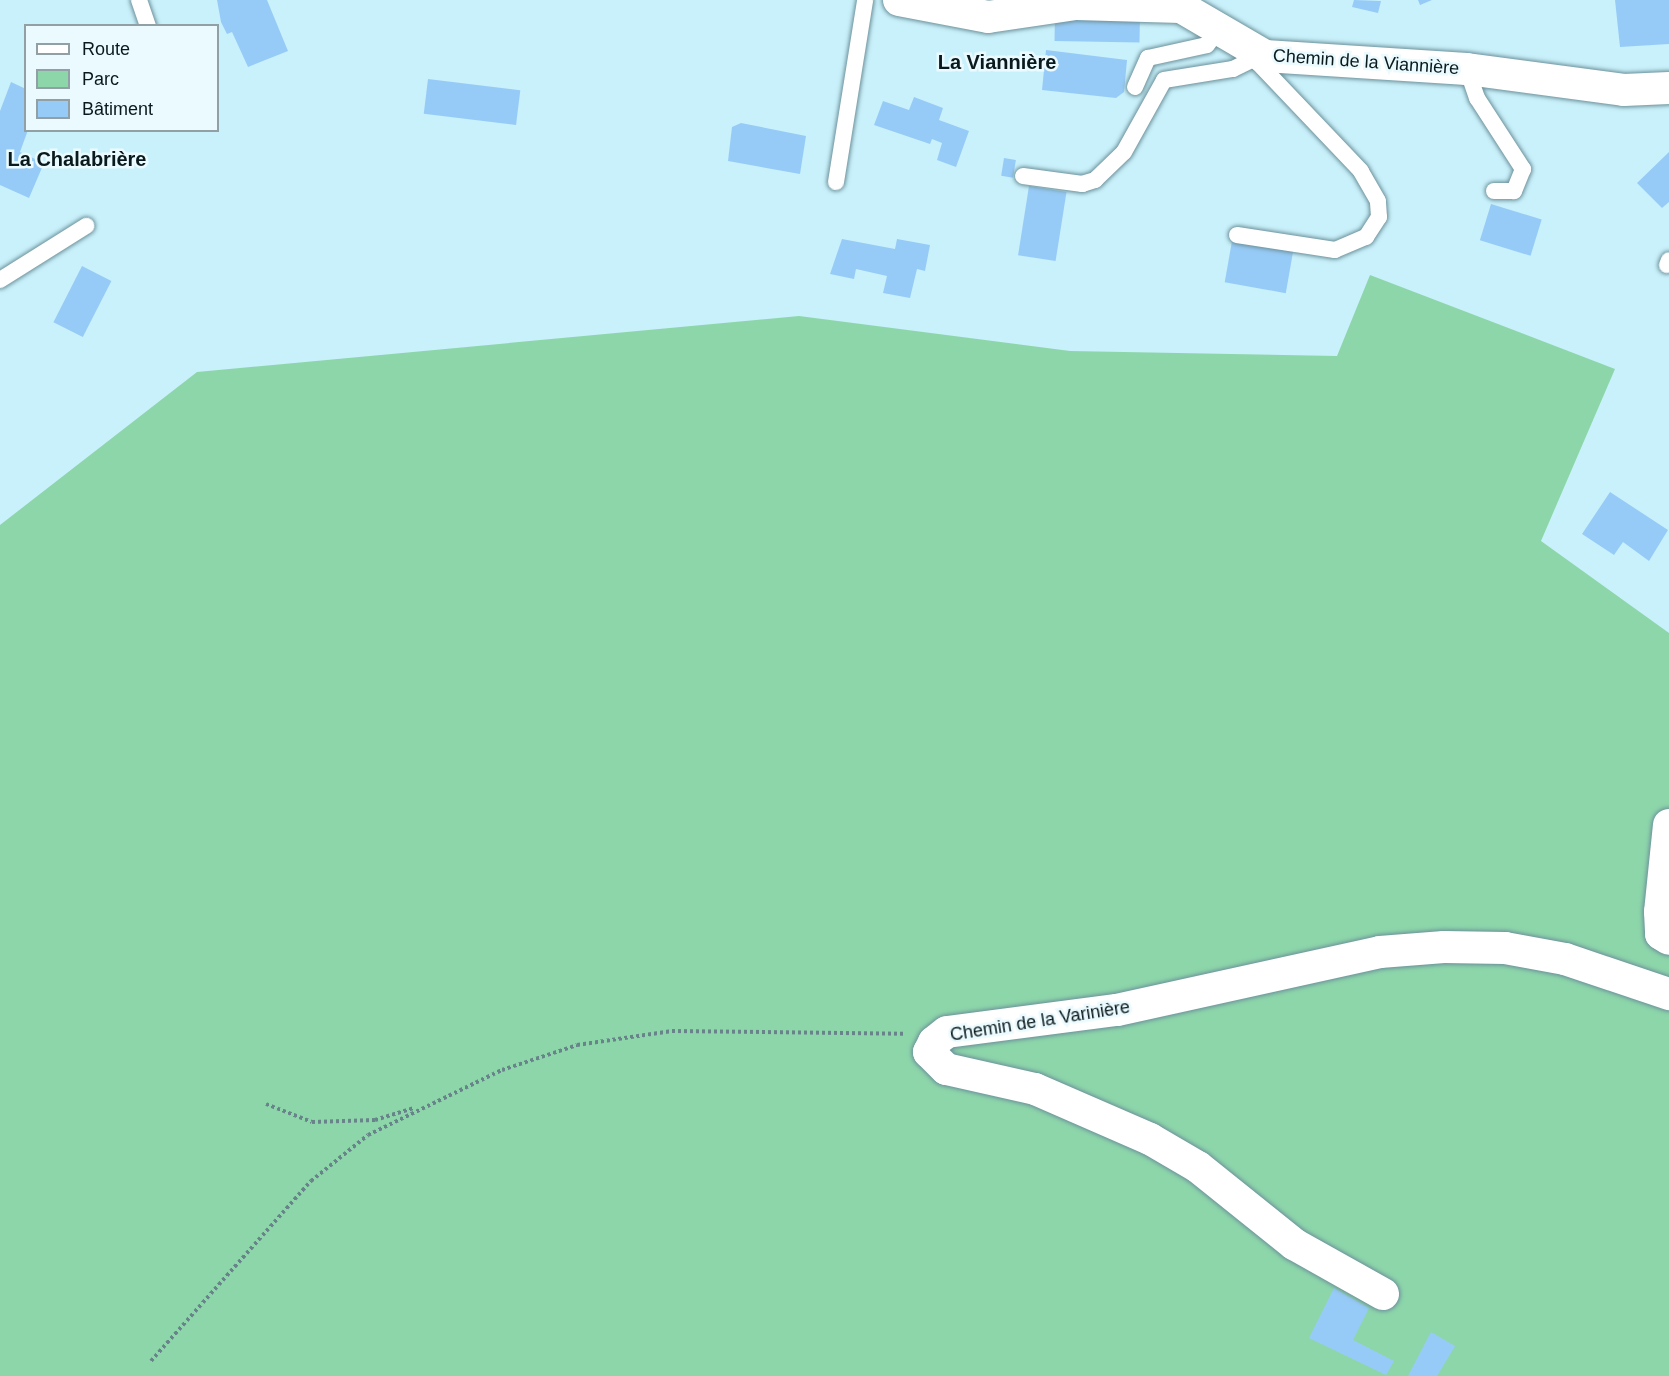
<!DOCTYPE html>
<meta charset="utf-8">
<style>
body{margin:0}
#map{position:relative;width:1669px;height:1376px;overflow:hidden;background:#c9f1fb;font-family:Helvetica,sans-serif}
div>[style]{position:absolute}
.green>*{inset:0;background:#8dd6aa}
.building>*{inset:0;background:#97cbf7;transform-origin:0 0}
.path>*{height:4px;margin-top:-2px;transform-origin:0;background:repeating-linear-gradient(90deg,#68848a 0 3px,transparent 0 6px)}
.roads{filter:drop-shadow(0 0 2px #6c919b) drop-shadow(0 0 2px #6c919b)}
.service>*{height:16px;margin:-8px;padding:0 8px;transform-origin:8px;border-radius:8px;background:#fff}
.minor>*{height:32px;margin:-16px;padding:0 16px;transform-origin:16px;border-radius:16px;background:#fff}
span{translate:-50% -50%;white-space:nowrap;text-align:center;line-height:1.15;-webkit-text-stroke:5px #eafafe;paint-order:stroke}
.street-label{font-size:18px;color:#0a191c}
.neighbourhood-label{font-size:20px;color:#0a191c;font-weight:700}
.legend{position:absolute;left:24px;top:24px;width:195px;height:108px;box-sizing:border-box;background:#eafafe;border:2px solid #90a0a4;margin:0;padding:8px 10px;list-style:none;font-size:18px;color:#0a191c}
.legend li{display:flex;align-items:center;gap:12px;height:30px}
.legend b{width:30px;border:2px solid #90a0a4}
</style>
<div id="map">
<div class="green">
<i style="clip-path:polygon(1370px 275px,1615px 369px,1541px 541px,1669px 633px,1669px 1376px,0 1376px,0 525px,197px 372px,799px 316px,1070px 351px,1337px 356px)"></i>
</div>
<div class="building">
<i style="clip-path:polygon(217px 0,267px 0,288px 51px,248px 67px,232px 32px,227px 34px,221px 22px)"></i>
<i style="clip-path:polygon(1354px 0,1381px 1px,1378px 13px,1352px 7px)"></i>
<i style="clip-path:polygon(1418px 0,1432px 0,1420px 5px)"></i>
<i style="clip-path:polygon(1615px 0,1669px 0,1669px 44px,1620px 47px)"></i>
<i style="left:1055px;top:13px;width:85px;height:28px;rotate:1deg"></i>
<i style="clip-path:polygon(1046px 50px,1127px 60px,1124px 92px,1116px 98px,1042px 90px)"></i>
<i style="left:428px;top:79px;width:93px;height:35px;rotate:7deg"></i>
<i style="clip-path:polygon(11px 82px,26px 89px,28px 130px,20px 152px,44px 163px,29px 198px,0 185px,0 111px)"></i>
<i style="clip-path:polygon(914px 97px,943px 108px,939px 120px,969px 131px,956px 167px,937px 160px,942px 143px,932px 139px,930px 144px,874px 125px,883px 101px,909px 110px)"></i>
<i style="clip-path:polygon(741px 123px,806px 136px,800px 174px,728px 161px,732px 127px)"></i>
<i style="clip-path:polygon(1669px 152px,1669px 202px,1662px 208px,1637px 183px)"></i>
<i style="left:1004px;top:158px;width:12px;height:18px;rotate:9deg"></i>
<i style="left:1029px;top:186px;width:38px;height:70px;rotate:9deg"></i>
<i style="left:1491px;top:204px;width:53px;height:38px;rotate:17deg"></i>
<i style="clip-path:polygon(842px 239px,895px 249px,897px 239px,930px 245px,925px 271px,917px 269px,910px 298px,883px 293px,887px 276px,856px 269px,854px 279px,830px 274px)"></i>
<i style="left:1232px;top:241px;width:62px;height:42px;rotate:10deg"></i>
<i style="left:82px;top:266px;width:33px;height:63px;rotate:27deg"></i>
<i style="clip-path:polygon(1610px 492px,1668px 530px,1649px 561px,1623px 542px,1614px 555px,1582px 534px)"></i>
<i style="clip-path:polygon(1334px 1288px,1369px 1308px,1353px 1340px,1394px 1361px,1386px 1375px,1309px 1338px)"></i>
<i style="clip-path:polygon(1431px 1332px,1455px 1346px,1437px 1376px,1408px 1376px)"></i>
</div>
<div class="path">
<i style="left:266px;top:1104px;width:49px;rotate:21.4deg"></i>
<i style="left:312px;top:1122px;width:63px;rotate:-1.8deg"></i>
<i style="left:375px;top:1120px;width:41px;rotate:-17.1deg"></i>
<i style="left:151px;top:1361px;width:241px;rotate:-48.4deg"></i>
<i style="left:311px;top:1181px;width:73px;rotate:-38.9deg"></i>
<i style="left:368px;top:1135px;width:149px;rotate:-25.9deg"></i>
<i style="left:502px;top:1070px;width:79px;rotate:-18.4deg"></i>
<i style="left:577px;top:1045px;width:96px;rotate:-8.4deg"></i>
<i style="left:672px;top:1031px;width:232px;rotate:0.7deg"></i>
</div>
<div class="roads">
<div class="service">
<i style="left:139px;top:0;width:28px;rotate:71deg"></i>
<i style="left:1467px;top:69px;width:31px;rotate:71deg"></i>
<i style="left:1477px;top:98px;width:85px;rotate:57.1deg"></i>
<i style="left:1523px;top:169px;width:24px;rotate:112deg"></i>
<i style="left:1514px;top:191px;width:20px;rotate:180deg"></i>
<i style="left:1135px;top:87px;width:32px;rotate:-66deg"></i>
<i style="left:1148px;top:58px;width:60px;rotate:-12.4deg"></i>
<i style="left:1207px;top:45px;width:21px;rotate:-53deg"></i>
<i style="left:1023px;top:176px;width:60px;rotate:7.7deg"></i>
<i style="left:1082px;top:184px;width:14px;rotate:-17deg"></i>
<i style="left:1095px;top:180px;width:40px;rotate:-44deg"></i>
<i style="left:1124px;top:152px;width:82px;rotate:-60.9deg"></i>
<i style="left:1164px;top:80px;width:70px;rotate:-9.1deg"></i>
<i style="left:1233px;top:69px;width:25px;rotate:-26deg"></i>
<i style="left:836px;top:182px;width:184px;rotate:-80.9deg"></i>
<i style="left:1237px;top:235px;width:99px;rotate:8.7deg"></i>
<i style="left:1335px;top:250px;width:34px;rotate:-23deg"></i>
<i style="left:1366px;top:237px;width:24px;rotate:-57deg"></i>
<i style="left:1379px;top:217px;width:16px;rotate:-94deg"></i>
<i style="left:1378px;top:201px;width:34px;rotate:-120deg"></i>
<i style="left:1361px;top:171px;width:149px;rotate:-133.6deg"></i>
<i style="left:1258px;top:63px;width:10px;rotate:-96deg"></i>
<i style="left:1667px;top:265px;width:5px;rotate:-68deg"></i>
<i style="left:0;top:280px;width:102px;rotate:-32.1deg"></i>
</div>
<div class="minor">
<i style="left:899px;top:0;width:91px;rotate:10.8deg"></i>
<i style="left:988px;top:17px;width:89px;rotate:-8.4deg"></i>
<i style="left:1076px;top:4px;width:105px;rotate:1.6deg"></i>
<i style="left:1181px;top:7px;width:97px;rotate:30.3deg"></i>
<i style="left:1265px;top:56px;width:202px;rotate:3.7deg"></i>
<i style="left:1467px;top:69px;width:158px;rotate:7.6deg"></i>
<i style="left:1624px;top:90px;width:45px;rotate:-2.5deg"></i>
<i style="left:1669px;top:825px;width:87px;rotate:95.9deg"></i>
<i style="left:1660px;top:912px;width:22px;rotate:87deg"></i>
<i style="left:1661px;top:934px;width:9px;rotate:32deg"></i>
<i style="left:1383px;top:1294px;width:102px;rotate:-150.7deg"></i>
<i style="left:1294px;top:1244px;width:123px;rotate:-141.3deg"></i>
<i style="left:1198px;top:1167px;width:56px;rotate:-149.7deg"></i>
<i style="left:1150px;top:1139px;width:125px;rotate:-156.5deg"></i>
<i style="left:1035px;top:1089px;width:91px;rotate:-167.3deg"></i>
<i style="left:946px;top:1069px;width:24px;rotate:-135deg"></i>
<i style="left:929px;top:1052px;width:11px;rotate:-63deg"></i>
<i style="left:934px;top:1042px;width:16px;rotate:-38deg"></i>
<i style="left:947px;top:1032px;width:171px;rotate:-7.4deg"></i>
<i style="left:1117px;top:1010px;width:269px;rotate:-12.4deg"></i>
<i style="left:1380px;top:952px;width:64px;rotate:-4.5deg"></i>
<i style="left:1444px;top:947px;width:61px;rotate:0.9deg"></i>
<i style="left:1505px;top:948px;width:61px;rotate:10.4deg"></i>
<i style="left:1565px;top:959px;width:110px;rotate:18.6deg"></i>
</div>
</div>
<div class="street-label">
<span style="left:1366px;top:62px;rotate:4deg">Chemin de la Viannière</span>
<span style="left:1040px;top:1021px;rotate:-9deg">Chemin de la Varinière</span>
</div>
<div class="neighbourhood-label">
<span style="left:997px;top:62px">La Viannière</span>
<span style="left:77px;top:159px">La Chalabrière</span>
</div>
<ul class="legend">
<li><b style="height:8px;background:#fff"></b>Route</li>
<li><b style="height:16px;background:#8dd6aa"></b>Parc</li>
<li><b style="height:16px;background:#97cbf7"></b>Bâtiment</li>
</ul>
</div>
